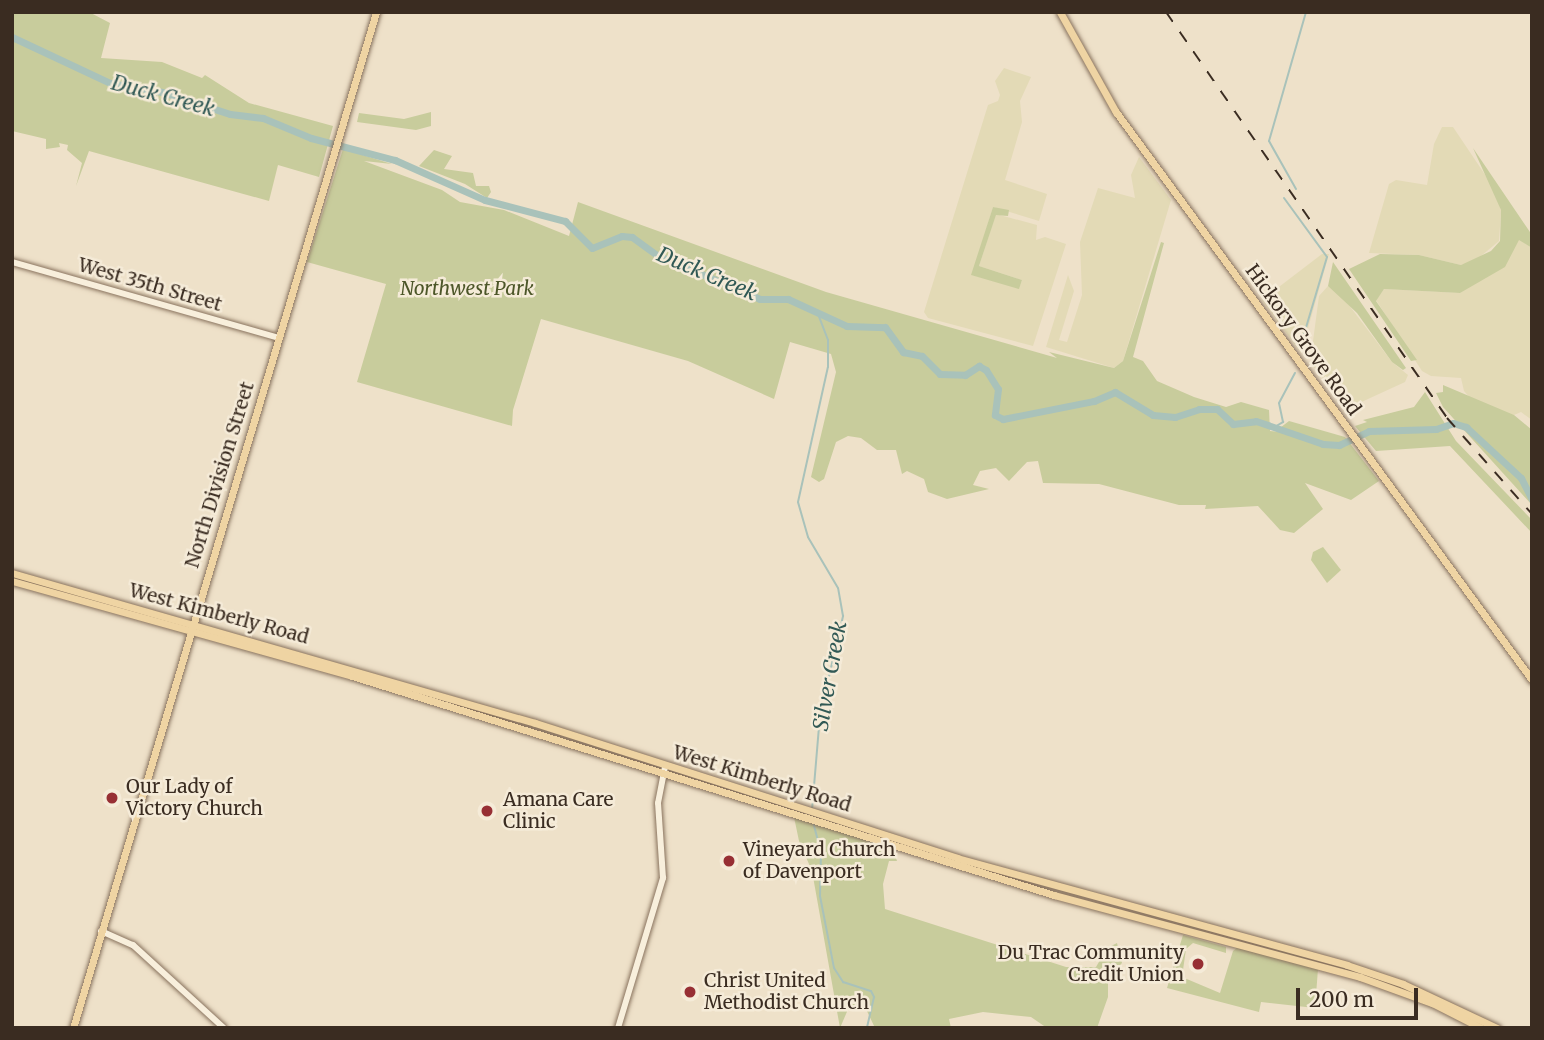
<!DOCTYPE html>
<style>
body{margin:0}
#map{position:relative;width:1544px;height:1040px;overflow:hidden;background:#eee1c9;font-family:Merriweather,serif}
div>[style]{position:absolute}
.farmland>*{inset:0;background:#e3dab6}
.green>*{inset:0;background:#c8cc9c}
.stream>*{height:2px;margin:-1px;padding:0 1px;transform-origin:1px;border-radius:1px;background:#a9c2ba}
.river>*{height:7px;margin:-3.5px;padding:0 3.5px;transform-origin:3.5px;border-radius:3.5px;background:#a9c2ba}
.roads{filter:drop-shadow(0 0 2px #89735e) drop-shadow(0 0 2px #89735e)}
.minor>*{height:6px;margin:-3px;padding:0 3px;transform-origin:3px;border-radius:3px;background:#f8efdc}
.major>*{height:7px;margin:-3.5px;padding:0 3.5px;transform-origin:3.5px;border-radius:3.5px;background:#efd4a3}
.rail>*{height:2px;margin-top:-1px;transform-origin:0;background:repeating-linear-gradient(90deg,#3a2c21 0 12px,transparent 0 24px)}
.dots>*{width:19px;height:19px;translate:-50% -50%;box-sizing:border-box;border:4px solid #f5ebd8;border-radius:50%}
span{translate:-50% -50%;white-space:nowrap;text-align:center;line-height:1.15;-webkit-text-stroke:5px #f5ebd8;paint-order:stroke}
.street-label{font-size:19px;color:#3a2c21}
.park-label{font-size:19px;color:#4c5628;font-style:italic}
.poi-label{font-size:19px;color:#3a2c21}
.left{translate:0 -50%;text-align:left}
.right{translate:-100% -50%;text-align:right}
.water-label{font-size:21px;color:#315955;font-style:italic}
.frame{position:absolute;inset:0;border:14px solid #3a2c21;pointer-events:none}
.scale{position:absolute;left:1296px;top:988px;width:122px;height:32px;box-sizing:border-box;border:4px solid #3a2c21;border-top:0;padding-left:9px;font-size:21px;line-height:24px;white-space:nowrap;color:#3a2c21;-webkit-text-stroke:5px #f5ebd8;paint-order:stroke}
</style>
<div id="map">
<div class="farmland">
<i style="clip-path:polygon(1004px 68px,1031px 77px,1020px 101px,1022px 122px,1005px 180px,1047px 194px,1039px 221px,993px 207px,972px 275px,1019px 288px,1022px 280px,979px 266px,996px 214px,1037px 225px,1036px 240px,1045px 237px,1066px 244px,1033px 346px,928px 318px,924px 312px,988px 105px,998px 101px,1000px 95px,995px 81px)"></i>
<i style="clip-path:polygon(1442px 127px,1453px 127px,1494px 188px,1501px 210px,1499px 241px,1475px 261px,1461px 265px,1419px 255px,1369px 253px,1389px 184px,1396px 180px,1427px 185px,1434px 144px)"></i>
<i style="clip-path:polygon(1139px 157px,1171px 200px,1123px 361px,1114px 368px,1046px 347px,1068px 275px,1074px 291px,1059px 340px,1067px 342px,1082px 295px,1080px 242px,1098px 188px,1135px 198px,1131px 175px)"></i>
<i style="clip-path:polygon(1519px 239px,1532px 248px,1532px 420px,1521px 412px,1514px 415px,1481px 410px,1464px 391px,1461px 378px,1431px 376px,1422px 371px,1376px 300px,1384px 289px,1460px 293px)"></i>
<i style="clip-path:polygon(1322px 254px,1329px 254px,1301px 353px,1262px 300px)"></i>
<i style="clip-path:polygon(1328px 286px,1336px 288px,1392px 362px,1408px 375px,1405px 382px,1355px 405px,1339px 399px,1313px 366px,1311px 356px,1319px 296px)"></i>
</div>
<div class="green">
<i style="clip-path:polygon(12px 12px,89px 12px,110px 23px,101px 58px,162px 62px,202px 78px,205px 75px,249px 103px,333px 126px,319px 177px,278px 165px,269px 201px,89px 151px,76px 186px,82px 163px,67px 150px,68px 145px,59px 143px,60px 147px,46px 149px,46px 139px,12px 131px)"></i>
<i style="clip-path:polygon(431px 112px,431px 126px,416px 130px,357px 122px,359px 113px,404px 119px)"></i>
<i style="clip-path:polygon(1473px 148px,1532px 235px,1532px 248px,1519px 240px,1505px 267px,1460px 293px,1384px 289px,1376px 301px,1417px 360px,1411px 361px,1349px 269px,1380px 254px,1419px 255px,1461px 265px,1491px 251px,1500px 241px,1501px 210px)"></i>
<i style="clip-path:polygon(343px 149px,392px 164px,364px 161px,442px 190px,460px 202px,504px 210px,569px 236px,578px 202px,826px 292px,1057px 358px,1049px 352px,1114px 368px,1123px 361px,1161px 242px,1164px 243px,1133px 357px,1143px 361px,1157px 381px,1194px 397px,1226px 407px,1241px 402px,1269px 410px,1270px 431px,1300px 434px,1276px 431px,1289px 421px,1345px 437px,1379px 481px,1351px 500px,1305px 483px,1323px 509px,1294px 533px,1280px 530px,1258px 506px,1205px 509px,1206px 505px,1179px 505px,1099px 484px,1043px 483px,1038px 461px,1027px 462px,1009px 481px,996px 468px,980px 471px,973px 485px,989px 489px,947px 499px,928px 492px,924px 479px,907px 471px,902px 474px,896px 450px,877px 450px,861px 438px,848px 436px,836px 442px,824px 479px,819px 482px,811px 477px,836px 372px,831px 354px,790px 342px,774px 399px,688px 361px,541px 319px,513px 410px,512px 426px,357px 382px,386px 284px,307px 262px)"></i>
<i style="clip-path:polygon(434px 150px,452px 156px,444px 169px,473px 173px,476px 186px,489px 186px,491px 192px,487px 198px,465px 184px,419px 166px)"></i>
<i style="clip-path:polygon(993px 207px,1009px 210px,1008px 216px,996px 215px,979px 266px,1022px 280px,1019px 289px,971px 275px)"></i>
<i style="clip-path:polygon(1333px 262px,1406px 368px,1403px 370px,1392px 362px,1357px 313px,1328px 286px)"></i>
<i style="clip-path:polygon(1443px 385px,1514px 415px,1532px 430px,1532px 505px,1443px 407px,1436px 393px,1443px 392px)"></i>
<i style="clip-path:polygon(1425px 392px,1456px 441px,1532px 520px,1532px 533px,1450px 446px,1376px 451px,1355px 426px,1367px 422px,1363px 420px,1414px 407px)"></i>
<i style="clip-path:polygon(1323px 547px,1341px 570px,1327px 583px,1311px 560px,1313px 552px)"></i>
<i style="clip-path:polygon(794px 817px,893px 849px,897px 861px,889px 861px,883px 884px,885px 909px,1066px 967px,1096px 967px,1107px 948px,1117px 943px,1122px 963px,1108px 977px,1108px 997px,1097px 1028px,1047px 1028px,1031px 1017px,983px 1012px,949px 1019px,951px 1028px,875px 1028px,866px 1009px,849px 1007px,840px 1028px,812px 871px,799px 841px)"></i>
<i style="clip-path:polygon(1183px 935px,1226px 947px,1226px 953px,1193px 943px,1186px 949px,1182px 977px,1220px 993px,1233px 951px,1238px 947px,1318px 969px,1315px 1008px,1261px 1002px,1259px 1012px,1167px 988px)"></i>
</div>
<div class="stream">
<i style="left:1296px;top:189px;width:55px;rotate:-119.4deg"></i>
<i style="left:1269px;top:141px;width:134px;rotate:-74deg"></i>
<i style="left:1284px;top:198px;width:73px;rotate:53.9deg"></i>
<i style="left:1327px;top:257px;width:80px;rotate:106.6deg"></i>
<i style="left:1304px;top:334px;width:13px;rotate:77deg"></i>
<i style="left:1273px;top:428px;width:12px;rotate:-31deg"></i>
<i style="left:1283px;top:422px;width:19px;rotate:-102deg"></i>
<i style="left:1279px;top:403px;width:34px;rotate:-62deg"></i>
<i style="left:812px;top:810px;width:95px;rotate:-85.2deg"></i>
<i style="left:820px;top:715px;width:102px;rotate:-76.9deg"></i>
<i style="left:843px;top:616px;width:28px;rotate:-100deg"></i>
<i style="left:838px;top:588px;width:59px;rotate:-120.5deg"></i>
<i style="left:808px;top:537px;width:36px;rotate:-106deg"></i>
<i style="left:798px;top:502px;width:138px;rotate:-77.5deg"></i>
<i style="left:828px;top:367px;width:27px;rotate:-90deg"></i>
<i style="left:828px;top:340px;width:31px;rotate:-111deg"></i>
<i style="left:813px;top:822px;width:31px;rotate:75deg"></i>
<i style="left:821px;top:852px;width:44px;rotate:91.3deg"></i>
<i style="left:820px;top:896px;width:73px;rotate:79deg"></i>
<i style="left:834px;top:968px;width:17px;rotate:57deg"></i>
<i style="left:843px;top:982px;width:29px;rotate:18deg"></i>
<i style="left:871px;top:991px;width:7px;rotate:63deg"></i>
<i style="left:874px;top:997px;width:32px;rotate:103deg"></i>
</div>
<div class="river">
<i style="left:12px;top:37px;width:108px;rotate:25.1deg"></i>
<i style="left:110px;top:83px;width:53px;rotate:9.8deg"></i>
<i style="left:162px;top:92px;width:71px;rotate:17.9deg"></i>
<i style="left:230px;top:114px;width:33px;rotate:7deg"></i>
<i style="left:263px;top:118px;width:52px;rotate:22.6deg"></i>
<i style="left:311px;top:138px;width:87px;rotate:14.7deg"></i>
<i style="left:395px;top:160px;width:98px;rotate:24deg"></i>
<i style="left:485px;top:200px;width:83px;rotate:14.7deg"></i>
<i style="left:565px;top:221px;width:38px;rotate:45deg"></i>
<i style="left:592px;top:248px;width:32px;rotate:-22deg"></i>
<i style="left:622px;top:236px;width:10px;rotate:6deg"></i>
<i style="left:632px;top:237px;width:31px;rotate:36deg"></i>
<i style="left:657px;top:255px;width:112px;rotate:23.1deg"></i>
<i style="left:760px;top:299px;width:28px"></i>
<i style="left:788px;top:299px;width:65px;rotate:24.6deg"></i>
<i style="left:847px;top:326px;width:38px;rotate:2deg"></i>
<i style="left:885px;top:327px;width:31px;rotate:54deg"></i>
<i style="left:903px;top:352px;width:19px;rotate:12deg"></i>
<i style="left:922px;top:356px;width:25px;rotate:45deg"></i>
<i style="left:940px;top:374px;width:25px;rotate:2deg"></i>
<i style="left:965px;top:375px;width:17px;rotate:-33deg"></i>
<i style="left:979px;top:366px;width:8px;rotate:30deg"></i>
<i style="left:986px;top:370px;width:22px;rotate:58deg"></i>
<i style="left:998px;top:389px;width:26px;rotate:97deg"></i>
<i style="left:995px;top:415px;width:9px;rotate:27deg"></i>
<i style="left:1003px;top:419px;width:93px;rotate:-11.2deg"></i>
<i style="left:1094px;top:401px;width:23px;rotate:-23deg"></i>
<i style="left:1115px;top:392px;width:44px;rotate:31.2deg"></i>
<i style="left:1153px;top:415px;width:22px;rotate:5deg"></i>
<i style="left:1175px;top:417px;width:25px;rotate:-18deg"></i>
<i style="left:1199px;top:409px;width:18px"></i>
<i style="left:1217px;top:409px;width:22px;rotate:43deg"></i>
<i style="left:1233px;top:424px;width:23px;rotate:-7deg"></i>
<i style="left:1256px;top:421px;width:71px;rotate:18.9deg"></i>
<i style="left:1323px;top:444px;width:16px;rotate:4deg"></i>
<i style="left:1339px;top:445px;width:33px;rotate:-25deg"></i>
<i style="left:1369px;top:431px;width:67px;rotate:-1.7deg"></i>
<i style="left:1436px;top:429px;width:18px;rotate:-19deg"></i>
<i style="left:1453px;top:423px;width:14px;rotate:17deg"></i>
<i style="left:1466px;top:427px;width:75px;rotate:42.8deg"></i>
<i style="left:1521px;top:478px;width:25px;rotate:63deg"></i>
</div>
<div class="roads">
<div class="minor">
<i style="left:12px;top:262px;width:277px;rotate:15.9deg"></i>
<i style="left:101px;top:931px;width:35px;rotate:24deg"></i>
<i style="left:133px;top:945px;width:123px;rotate:42.4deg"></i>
<i style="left:618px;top:1028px;width:157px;rotate:-73.3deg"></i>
<i style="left:663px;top:878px;width:75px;rotate:-93.8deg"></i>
<i style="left:658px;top:803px;width:38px;rotate:-79deg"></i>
</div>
<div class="major">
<i style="left:1060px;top:12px;width:115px;rotate:60.8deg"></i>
<i style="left:1116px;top:112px;width:704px;rotate:53.78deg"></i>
<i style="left:12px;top:573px;width:544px;rotate:16deg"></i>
<i style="left:535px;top:723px;width:443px;rotate:17.7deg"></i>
<i style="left:957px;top:858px;width:404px;rotate:15.3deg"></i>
<i style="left:1347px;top:965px;width:59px;rotate:18.7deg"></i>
<i style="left:1403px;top:984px;width:104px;rotate:25.1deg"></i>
<i style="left:12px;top:581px;width:353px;rotate:15.6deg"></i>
<i style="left:352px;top:676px;width:735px;rotate:17.33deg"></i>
<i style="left:1054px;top:895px;width:317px;rotate:15deg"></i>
<i style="left:1360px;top:977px;width:77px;rotate:19.9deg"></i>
<i style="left:1432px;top:1003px;width:55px;rotate:27deg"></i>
<i style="left:73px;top:1028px;width:1060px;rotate:-73.39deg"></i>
</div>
</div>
<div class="rail">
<i style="left:1166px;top:12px;width:494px;rotate:55.3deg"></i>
<i style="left:1447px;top:418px;width:128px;rotate:48.5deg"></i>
</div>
<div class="dots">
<i style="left:112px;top:798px;background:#972f34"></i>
<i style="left:487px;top:811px;background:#972f34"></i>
<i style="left:729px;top:861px;background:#972f34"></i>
<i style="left:1198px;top:964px;background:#972f34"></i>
<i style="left:690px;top:992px;background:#972f34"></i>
</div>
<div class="street-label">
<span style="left:150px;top:285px;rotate:16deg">West 35th Street</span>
<span style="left:1303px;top:340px;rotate:54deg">Hickory Grove Road</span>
<span style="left:220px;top:475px;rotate:-73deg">North Division Street</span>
<span style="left:219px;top:614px;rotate:15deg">West Kimberly Road</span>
<span style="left:762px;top:779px;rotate:17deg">West Kimberly Road</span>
</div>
<div class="park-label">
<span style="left:467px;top:289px">Northwest Park</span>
</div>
<div class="poi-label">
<span class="left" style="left:126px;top:798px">Our Lady of<br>Victory Church</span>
<span class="left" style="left:503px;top:811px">Amana Care<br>Clinic</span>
<span class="left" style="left:743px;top:861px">Vineyard Church<br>of Davenport</span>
<span class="right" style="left:1184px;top:964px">Du Trac Community<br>Credit Union</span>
<span class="left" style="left:704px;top:992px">Christ United<br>Methodist Church</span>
</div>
<div class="water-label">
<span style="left:163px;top:96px;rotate:15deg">Duck Creek</span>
<span style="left:707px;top:274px;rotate:23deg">Duck Creek</span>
<span style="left:830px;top:676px;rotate:-80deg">Silver Creek</span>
</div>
<div class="frame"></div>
<div class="scale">200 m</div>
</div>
